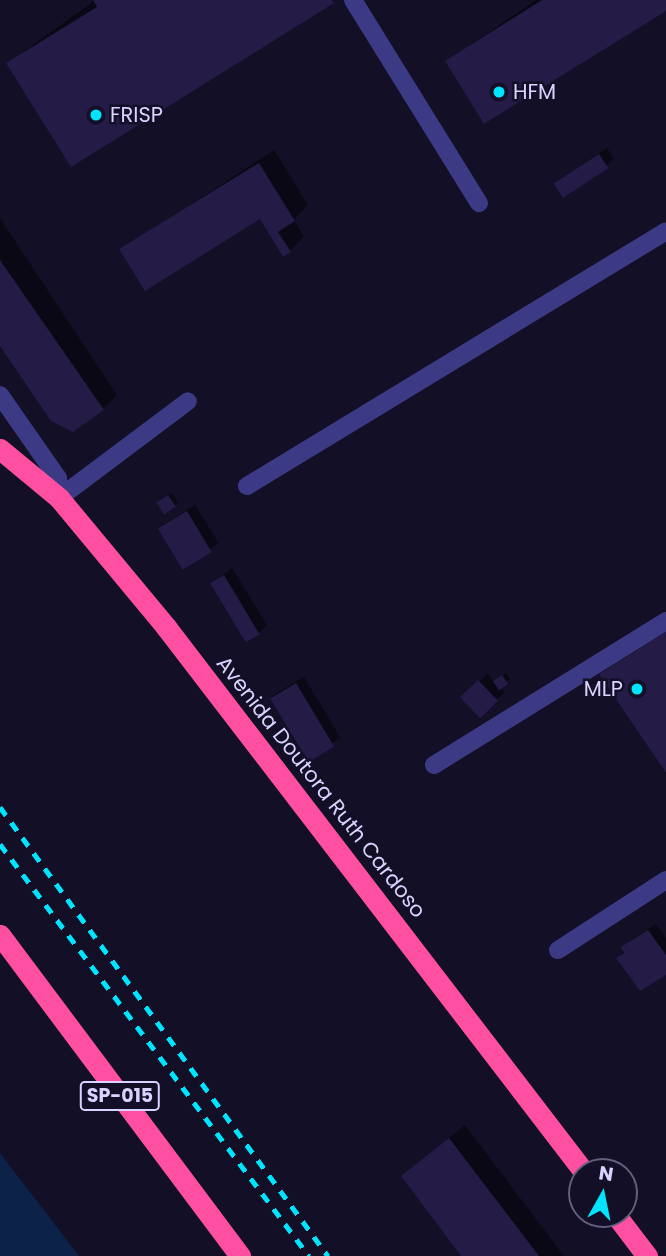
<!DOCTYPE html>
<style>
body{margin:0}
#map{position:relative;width:666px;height:1256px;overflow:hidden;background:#130f26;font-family:Poppins,sans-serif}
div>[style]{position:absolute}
.water>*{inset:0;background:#0c2248}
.shadow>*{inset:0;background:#0007;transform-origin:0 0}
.building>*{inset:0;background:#241b47;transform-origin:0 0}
.minor>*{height:18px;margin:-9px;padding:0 9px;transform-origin:9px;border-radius:9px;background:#3d3a85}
.highway>*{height:21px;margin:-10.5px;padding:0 10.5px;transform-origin:10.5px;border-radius:10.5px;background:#ff4fa3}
.rail>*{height:5px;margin-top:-2.5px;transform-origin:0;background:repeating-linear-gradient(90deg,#00e5ff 0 10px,transparent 0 19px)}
.dots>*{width:19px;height:19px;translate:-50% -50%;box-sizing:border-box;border:4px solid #130f26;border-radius:50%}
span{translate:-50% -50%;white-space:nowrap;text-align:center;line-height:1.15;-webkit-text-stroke:5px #130f26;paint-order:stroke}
.shield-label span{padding:2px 5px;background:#130f26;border:2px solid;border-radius:5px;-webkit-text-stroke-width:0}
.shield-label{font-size:19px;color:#d9d4ff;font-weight:700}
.poi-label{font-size:21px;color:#d9d4ff}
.left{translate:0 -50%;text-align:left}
.right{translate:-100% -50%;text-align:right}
.street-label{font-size:21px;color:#d9d4ff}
.north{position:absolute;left:568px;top:1158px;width:70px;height:70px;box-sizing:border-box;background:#130f26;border:2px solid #625e7d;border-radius:50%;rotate:9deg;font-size:19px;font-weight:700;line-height:28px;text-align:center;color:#d9d4ff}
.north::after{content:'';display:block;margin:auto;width:24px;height:32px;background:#00e5ff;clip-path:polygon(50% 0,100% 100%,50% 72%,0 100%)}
</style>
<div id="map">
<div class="water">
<i style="clip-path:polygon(0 1153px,79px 1256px,0 1256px)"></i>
</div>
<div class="shadow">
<i style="clip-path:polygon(95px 0,334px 0,8px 63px)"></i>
<i style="clip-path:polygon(536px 0,666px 0,666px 9px,447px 61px)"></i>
<i style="clip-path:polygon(607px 148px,614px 159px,606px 166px,556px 183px)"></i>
<i style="clip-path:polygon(274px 150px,308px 205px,294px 220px,304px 237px,290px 251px,260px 217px,122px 250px)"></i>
<i style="clip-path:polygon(0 218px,117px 395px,103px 409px,0 340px)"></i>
<i style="clip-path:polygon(172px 493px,178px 503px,175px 506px,162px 499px)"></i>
<i style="left:195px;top:505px;width:45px;height:42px;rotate:58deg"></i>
<i style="clip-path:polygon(232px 568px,267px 625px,259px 633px,213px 583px)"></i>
<i style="clip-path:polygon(666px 629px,666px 774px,601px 674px)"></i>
<i style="clip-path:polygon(506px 673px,510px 679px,500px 687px,505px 692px,480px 716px,462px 697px,487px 674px,495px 682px)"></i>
<i style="left:304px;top:677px;width:71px;height:38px;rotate:59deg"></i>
<i style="clip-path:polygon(656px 924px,666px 938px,666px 973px,618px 958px,631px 940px)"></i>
<i style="clip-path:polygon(465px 1125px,564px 1256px,464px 1256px,403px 1176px)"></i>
</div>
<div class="building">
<i style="clip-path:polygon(93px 0,332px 0,334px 3px,71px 167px,6px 63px,97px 7px)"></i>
<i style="clip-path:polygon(542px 0,666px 0,666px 11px,484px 124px,445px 61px)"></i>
<i style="left:599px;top:154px;width:17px;height:54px;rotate:57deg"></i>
<i style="clip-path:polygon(259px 163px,295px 221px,278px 232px,291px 252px,283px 257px,260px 219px,145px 291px,119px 249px)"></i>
<i style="clip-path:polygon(0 260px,104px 410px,73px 432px,51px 421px,0 346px)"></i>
<i style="left:168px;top:495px;width:14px;height:14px;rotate:56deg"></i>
<i style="left:187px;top:511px;width:48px;height:34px;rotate:59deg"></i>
<i style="left:224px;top:575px;width:69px;height:16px;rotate:59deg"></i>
<i style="clip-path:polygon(666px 632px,666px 773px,599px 674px)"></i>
<i style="left:502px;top:675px;width:11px;height:11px;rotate:56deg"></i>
<i style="left:478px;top:680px;width:29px;height:25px;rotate:46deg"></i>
<i style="left:296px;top:683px;width:74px;height:30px;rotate:59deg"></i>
<i style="clip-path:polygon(648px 930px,666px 955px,666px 975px,640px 991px,616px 958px,624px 953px,621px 947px)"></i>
<i style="clip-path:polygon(449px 1138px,539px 1256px,461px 1256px,401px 1176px)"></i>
</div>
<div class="minor">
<i style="left:353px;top:0;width:239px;rotate:58.2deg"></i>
<i style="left:0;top:395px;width:101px;rotate:55.1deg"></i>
<i style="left:58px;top:478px;width:20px;rotate:87deg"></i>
<i style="left:247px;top:486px;width:490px;rotate:-31.3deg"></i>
<i style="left:59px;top:498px;width:161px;rotate:-36.9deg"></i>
<i style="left:434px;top:765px;width:273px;rotate:-31.8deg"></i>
<i style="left:558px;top:950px;width:129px;rotate:-32.9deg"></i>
</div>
<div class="highway">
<i style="left:0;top:449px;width:77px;rotate:39.7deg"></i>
<i style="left:59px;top:498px;width:168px;rotate:50.3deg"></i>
<i style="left:166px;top:627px;width:687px;rotate:52.51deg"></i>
<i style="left:0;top:935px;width:401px;rotate:53.2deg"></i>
<i style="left:615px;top:1214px;width:53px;rotate:52.7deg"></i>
</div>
<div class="rail">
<i style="left:0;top:807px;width:556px;rotate:53.85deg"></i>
<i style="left:0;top:844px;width:515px;rotate:53.13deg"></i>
</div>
<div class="dots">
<i style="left:499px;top:92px;background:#00e5ff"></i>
<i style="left:96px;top:115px;background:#00e5ff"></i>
<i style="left:637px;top:689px;background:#00e5ff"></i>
</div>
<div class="shield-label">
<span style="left:120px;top:1096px">SP-015</span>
</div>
<div class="poi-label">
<span class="left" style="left:513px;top:92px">HFM</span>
<span class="left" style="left:110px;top:115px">FRISP</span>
<span class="right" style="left:623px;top:689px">MLP</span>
</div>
<div class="street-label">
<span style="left:321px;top:787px;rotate:52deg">Avenida Doutora Ruth Cardoso</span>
</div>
<div class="north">N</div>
</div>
